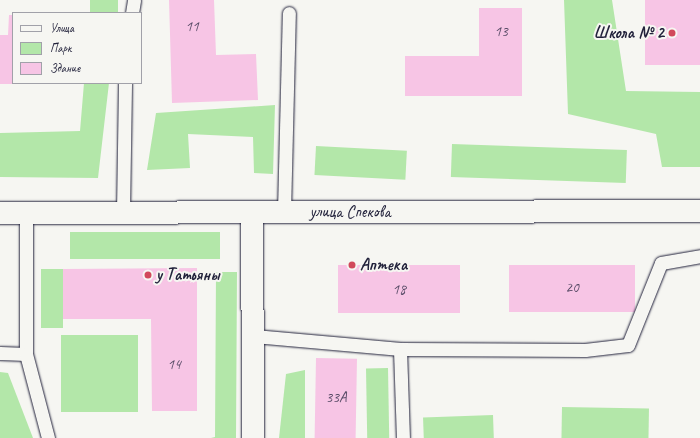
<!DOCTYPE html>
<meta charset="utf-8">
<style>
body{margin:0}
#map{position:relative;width:700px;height:438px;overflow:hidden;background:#f6f6f2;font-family:Caveat,sans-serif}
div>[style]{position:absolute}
.green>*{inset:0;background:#b3e7a9;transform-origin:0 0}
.building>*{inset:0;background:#f7c5e5;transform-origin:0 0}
.roads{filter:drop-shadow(0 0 1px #22223b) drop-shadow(0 0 1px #22223b)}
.service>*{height:13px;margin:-6.5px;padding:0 6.5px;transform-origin:6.5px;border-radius:6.5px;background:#f6f6f2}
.minor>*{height:22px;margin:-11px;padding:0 11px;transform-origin:11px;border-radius:11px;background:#f6f6f2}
.secondary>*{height:22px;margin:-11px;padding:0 11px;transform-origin:11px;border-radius:11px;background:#f6f6f2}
.dots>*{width:11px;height:11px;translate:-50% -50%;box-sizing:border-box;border:2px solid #f6f6f2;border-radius:50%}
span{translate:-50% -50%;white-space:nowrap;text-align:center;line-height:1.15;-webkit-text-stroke:4px #f6f6f2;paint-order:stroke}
.number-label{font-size:15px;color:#574b66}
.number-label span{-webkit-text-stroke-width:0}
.poi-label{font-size:17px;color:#22223b;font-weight:700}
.right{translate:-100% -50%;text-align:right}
.left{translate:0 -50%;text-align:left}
.street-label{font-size:17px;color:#22223b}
.legend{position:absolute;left:12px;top:12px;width:130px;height:72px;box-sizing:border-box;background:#f6f6f2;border:1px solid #a1a1a9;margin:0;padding:5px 7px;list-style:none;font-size:12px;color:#22223b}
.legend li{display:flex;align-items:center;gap:8px;height:20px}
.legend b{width:20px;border:1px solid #a1a1a9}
</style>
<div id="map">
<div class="green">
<i style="left:90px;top:0;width:28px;height:13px"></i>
<i style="clip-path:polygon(564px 0,612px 0,626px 91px,700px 92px,700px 167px,662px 167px,656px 134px,568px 114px)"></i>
<i style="clip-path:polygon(84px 83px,109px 83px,98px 178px,0 177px,0 133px,80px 131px)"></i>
<i style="clip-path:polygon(275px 105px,273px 174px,254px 173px,253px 137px,188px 134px,190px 168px,147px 170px,156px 113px)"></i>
<i style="left:452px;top:144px;width:175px;height:33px;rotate:2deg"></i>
<i style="left:316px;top:146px;width:91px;height:29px;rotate:3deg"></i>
<i style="left:70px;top:232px;width:150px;height:27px"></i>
<i style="left:41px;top:269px;width:22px;height:59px"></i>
<i style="clip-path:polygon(216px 272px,237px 272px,236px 438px,211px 438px,215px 437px)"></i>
<i style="left:61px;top:335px;width:77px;height:77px"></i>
<i style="left:388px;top:368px;width:70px;height:22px;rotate:89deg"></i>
<i style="clip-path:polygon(305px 370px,305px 438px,279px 438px,286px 374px)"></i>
<i style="clip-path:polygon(0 372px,8px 373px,33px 438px,0 438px)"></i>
<i style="left:562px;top:407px;width:87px;height:31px;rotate:1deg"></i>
<i style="left:493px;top:415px;width:23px;height:70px;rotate:88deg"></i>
</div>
<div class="building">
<i style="clip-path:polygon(169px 0,214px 0,216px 55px,256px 54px,258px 100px,172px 103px)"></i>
<i style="left:645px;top:0;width:55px;height:65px"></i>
<i style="clip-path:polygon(479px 8px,522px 8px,522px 96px,405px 96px,405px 56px,479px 56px)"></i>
<i style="clip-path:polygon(9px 15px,13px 15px,13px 84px,0 84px,0 35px,8px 35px)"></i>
<i style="left:338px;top:265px;width:122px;height:48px"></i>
<i style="left:509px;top:265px;width:126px;height:47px"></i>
<i style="clip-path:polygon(197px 268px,197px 411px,152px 411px,151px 319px,63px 319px,63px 269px)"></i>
<i style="left:316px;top:358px;width:41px;height:80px;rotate:1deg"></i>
</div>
<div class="roads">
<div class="service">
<i style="left:132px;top:13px;width:13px;rotate:-81deg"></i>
<i style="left:123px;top:212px;width:129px;rotate:-89.1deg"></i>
<i style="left:284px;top:212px;width:199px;rotate:-88.6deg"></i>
<i style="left:254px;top:336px;width:147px;rotate:5.1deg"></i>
<i style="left:400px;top:349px;width:185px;rotate:0.3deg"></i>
<i style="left:585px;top:350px;width:43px;rotate:-6.6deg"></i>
<i style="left:628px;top:345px;width:88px;rotate:-68.1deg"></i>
<i style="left:661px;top:263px;width:40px;rotate:-10deg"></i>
<i style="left:400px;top:349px;width:89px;rotate:88.1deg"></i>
<i style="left:0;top:353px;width:26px;rotate:2deg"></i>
<i style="left:26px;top:354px;width:141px;rotate:-90deg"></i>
<i style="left:26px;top:354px;width:87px;rotate:75.3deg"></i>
</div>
<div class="minor">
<i style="left:252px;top:212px;width:226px;rotate:89.7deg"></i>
</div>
<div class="secondary">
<i style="left:0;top:213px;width:700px;rotate:-0.16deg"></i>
</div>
</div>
<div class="dots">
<i style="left:672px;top:33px;background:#d1495b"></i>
<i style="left:352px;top:265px;background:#d1495b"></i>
<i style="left:148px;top:275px;background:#d1495b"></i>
</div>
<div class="number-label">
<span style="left:192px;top:27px">11</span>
<span style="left:501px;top:32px">13</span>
<span style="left:572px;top:288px">20</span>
<span style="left:399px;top:290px">18</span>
<span style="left:174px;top:365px">14</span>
<span style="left:336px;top:398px">33А</span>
</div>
<div class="poi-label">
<span class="right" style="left:664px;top:33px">Школа № 2</span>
<span class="left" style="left:360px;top:265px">Аптека</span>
<span class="left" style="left:156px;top:275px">у Татьяны</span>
</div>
<div class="street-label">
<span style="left:350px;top:212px">улица Спекова</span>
</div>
<ul class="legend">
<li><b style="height:5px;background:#f6f6f2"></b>Улица</li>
<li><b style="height:11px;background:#b3e7a9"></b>Парк</li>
<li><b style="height:11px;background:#f7c5e5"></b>Здание</li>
</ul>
</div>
